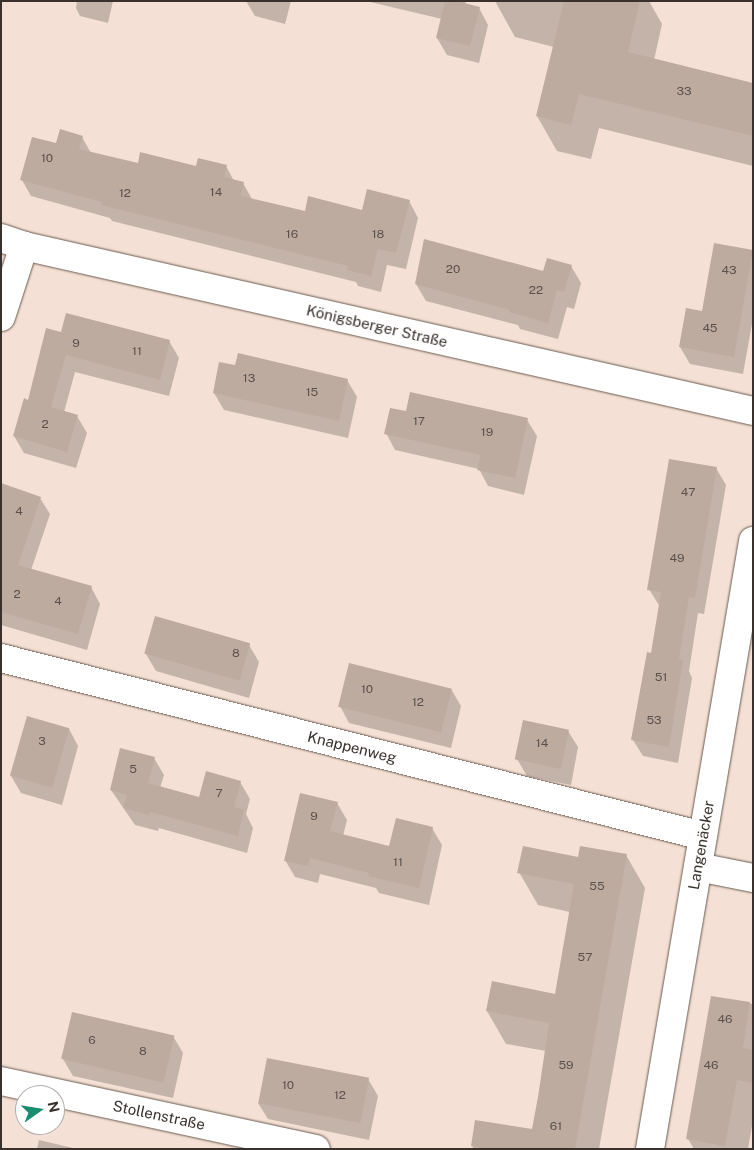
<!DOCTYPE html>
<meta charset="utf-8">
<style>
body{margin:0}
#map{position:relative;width:754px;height:1150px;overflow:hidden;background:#f4e0d4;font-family:"Public Sans",sans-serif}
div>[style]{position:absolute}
.shadow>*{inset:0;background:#0003}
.building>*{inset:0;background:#beaba0;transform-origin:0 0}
.roads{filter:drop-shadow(0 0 1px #6a5a50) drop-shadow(0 0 1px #6a5a50)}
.street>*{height:28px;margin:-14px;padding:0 14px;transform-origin:14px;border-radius:14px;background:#fff}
span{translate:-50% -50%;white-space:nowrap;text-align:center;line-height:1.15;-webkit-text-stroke:4.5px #fff;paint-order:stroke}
.number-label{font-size:12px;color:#5a504a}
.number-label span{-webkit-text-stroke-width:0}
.street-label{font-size:15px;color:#39312d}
.frame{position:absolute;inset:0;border:2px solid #39312d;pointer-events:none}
.north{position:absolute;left:15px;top:1085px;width:50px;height:50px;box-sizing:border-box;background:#fff;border:1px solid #b0adab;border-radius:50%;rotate:77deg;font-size:14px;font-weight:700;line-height:20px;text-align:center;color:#39312d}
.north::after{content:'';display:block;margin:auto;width:18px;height:22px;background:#188d70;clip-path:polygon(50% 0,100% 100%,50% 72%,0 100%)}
</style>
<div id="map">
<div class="shadow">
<i style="clip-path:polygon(77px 1px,113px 1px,108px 23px,80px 16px,76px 8px)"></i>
<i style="clip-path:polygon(246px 1px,291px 1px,285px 24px,255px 16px)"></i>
<i style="clip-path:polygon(366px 1px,466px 1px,465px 5px,479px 8px,488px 25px,479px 63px,447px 55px,437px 38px,442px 19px)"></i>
<i style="clip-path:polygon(495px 1px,649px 1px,662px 24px,654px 60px,753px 84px,753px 166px,599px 128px,591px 159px,557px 151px,537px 116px,554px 47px,515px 37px)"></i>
<i style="clip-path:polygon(82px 137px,91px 153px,138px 165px,197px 168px,226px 166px,234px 181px,243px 183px,253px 201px,305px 213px,363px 211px,409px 201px,418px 218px,406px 269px,387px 265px,381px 292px,358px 286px,356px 282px,112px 221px,110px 218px,31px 196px,22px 180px,57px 145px)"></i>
<i style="clip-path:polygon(752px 251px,753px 318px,743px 374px,690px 364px,680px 347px,703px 313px)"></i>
<i style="clip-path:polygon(571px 266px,581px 283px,574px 309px,567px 307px,558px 339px,520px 329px,518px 325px,426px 301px,416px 284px,544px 272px)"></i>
<i style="clip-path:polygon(62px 333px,169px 341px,179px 358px,169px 396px,75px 372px,64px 412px,77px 416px,87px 433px,76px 468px,24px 453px,14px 436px)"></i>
<i style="clip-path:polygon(347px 380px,357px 397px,348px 438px,224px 410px,214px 393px)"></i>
<i style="clip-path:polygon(407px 413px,527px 420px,537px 436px,524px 495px,488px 486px,479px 469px,395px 450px,386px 433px)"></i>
<i style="clip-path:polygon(716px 468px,726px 485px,704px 614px,698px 613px,689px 671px,692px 678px,678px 763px,643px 756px,633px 740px,652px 654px,660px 607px,649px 589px)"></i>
<i style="clip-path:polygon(1px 484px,40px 498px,50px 514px,31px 570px,91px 587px,100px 604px,87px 650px,1px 625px)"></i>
<i style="clip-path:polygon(249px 645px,259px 662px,249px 698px,156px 671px,146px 654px)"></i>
<i style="clip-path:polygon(451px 689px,461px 706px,451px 748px,349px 723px,340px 706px)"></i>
<i style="clip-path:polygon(69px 729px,78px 746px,62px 805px,21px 793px,11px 776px)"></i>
<i style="clip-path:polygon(568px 731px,578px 747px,571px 785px,527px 776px,517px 759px)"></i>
<i style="clip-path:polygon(154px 758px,164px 775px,160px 788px,200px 799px,240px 782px,250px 799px,246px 814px,253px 828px,247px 853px,159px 828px,158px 831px,135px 825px,111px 790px)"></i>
<i style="clip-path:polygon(337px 803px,347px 820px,343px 836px,390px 848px,432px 828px,442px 845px,429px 905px,379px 893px,376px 888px,320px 874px,318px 883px,295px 877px,285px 860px)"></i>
<i style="clip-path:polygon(626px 855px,645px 888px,599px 1149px,474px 1149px,472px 1146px,533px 1130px,546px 1051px,506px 1044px,487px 1011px,556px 995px,570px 912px,538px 905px,519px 872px,579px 858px)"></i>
<i style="clip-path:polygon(712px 997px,753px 1004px,753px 1120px,748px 1149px,694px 1149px,688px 1139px)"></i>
<i style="clip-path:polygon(173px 1036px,183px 1053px,173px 1098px,73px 1076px,63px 1059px)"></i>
<i style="clip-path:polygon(368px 1079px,378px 1096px,369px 1140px,268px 1119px,258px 1103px)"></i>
<i style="clip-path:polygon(39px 1140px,77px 1149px,37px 1149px)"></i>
</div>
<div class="building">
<i style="clip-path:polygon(445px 1px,456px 1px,480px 7px,470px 46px,436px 38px)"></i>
<i style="clip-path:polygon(564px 1px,640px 1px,628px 52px,753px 83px,753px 136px,579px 94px,571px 125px,536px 116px)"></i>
<i style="clip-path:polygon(60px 129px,83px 136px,79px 149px,138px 163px,140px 152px,196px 166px,198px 158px,227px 165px,224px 177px,244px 182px,241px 196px,305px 211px,308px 196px,362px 210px,367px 189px,410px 200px,396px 253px,378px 249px,371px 276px,347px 270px,348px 266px,101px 205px,102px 202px,20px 180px,32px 137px,56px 143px)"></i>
<i style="clip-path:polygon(424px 239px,543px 271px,547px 258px,572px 265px,564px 292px,557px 290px,548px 323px,509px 312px,510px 310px,415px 284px)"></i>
<i style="clip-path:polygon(714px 243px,753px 250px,734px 357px,679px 347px,686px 308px,702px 311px)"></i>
<i style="clip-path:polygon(66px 313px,170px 340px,160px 380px,66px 355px,51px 407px,78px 415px,67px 452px,13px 436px,24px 398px,28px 400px,46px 328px,61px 332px)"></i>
<i style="clip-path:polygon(238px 353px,348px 379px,339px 421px,213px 393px,219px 362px,235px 365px)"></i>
<i style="clip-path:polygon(410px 392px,528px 418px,515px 478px,477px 470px,481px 455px,384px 434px,390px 408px,406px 411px)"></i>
<i style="clip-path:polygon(669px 459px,717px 467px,695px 598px,689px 597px,679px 659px,683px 660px,669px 747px,631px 740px,647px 652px,651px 653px,661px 592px,647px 590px)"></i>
<i style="clip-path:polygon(1px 483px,41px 497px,18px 565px,92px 586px,78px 634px,1px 612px)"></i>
<i style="left:155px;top:616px;width:99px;height:39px;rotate:16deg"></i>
<i style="left:349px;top:663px;width:106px;height:45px;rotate:14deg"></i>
<i style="left:27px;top:716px;width:44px;height:62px;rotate:16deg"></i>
<i style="left:523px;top:720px;width:47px;height:40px;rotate:12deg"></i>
<i style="clip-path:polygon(120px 748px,155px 757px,148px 783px,199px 797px,206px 771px,241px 781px,234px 807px,244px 810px,238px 836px,150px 812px,149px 815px,123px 808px,127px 795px,110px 790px)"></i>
<i style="clip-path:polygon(300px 793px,338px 802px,330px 831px,389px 846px,396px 818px,433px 827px,419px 888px,368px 876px,369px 873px,310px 858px,308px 866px,284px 861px)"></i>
<i style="clip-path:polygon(523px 846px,578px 857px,580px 846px,627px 854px,575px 1149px,489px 1149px,471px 1146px,475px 1120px,532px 1129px,538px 1097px,549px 1023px,486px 1011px,492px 981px,555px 994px,574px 884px,517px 873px)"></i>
<i style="clip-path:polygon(711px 996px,750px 1002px,743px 1048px,753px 1050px,753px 1083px,737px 1080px,725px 1146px,686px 1139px)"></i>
<i style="left:72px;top:1012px;width:105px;height:48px;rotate:13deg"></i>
<i style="left:267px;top:1058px;width:104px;height:46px;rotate:11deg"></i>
</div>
<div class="roads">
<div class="street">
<i style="left:1px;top:238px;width:24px;rotate:19deg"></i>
<i style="left:24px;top:246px;width:747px;rotate:12.75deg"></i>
<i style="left:1px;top:317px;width:75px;rotate:-72.1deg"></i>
<i style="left:1px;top:658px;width:724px;rotate:14.23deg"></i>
<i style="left:698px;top:867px;width:56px;rotate:11.3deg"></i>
<i style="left:1px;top:1081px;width:322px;rotate:12.2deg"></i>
<i style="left:650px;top:1149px;width:617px;rotate:-80.38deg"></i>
</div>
</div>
<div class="number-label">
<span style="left:684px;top:92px">33</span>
<span style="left:47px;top:159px">10</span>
<span style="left:216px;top:193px">14</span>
<span style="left:125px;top:194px">12</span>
<span style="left:292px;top:235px">16</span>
<span style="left:378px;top:235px">18</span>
<span style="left:453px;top:270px">20</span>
<span style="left:729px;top:271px">43</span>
<span style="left:536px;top:291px">22</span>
<span style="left:710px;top:329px">45</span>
<span style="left:76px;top:344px">9</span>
<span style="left:137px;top:352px">11</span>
<span style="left:249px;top:379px">13</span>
<span style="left:312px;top:393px">15</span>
<span style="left:419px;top:422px">17</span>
<span style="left:45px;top:425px">2</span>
<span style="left:487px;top:433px">19</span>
<span style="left:688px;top:493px">47</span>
<span style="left:19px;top:512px">4</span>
<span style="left:677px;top:559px">49</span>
<span style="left:17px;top:595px">2</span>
<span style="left:58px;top:602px">4</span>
<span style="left:236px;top:654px">8</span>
<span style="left:661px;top:678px">51</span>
<span style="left:367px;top:690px">10</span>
<span style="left:418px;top:703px">12</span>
<span style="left:654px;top:721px">53</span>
<span style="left:42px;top:742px">3</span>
<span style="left:542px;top:744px">14</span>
<span style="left:133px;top:770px">5</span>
<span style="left:219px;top:794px">7</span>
<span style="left:314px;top:817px">9</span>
<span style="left:398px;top:863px">11</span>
<span style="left:597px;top:887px">55</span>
<span style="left:585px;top:958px">57</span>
<span style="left:725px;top:1020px">46</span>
<span style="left:92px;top:1041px">6</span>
<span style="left:143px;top:1052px">8</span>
<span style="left:566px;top:1066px">59</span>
<span style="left:711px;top:1066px">46</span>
<span style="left:288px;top:1086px">10</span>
<span style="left:340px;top:1096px">12</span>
<span style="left:556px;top:1127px">61</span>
</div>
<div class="street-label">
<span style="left:377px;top:326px;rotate:13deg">Königsberger Straße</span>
<span style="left:352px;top:747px;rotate:14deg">Knappenweg</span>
<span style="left:701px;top:845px;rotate:-80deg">Langenäcker</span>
<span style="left:159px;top:1115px;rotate:12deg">Stollenstraße</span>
</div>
<div class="frame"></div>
<div class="north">N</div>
</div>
